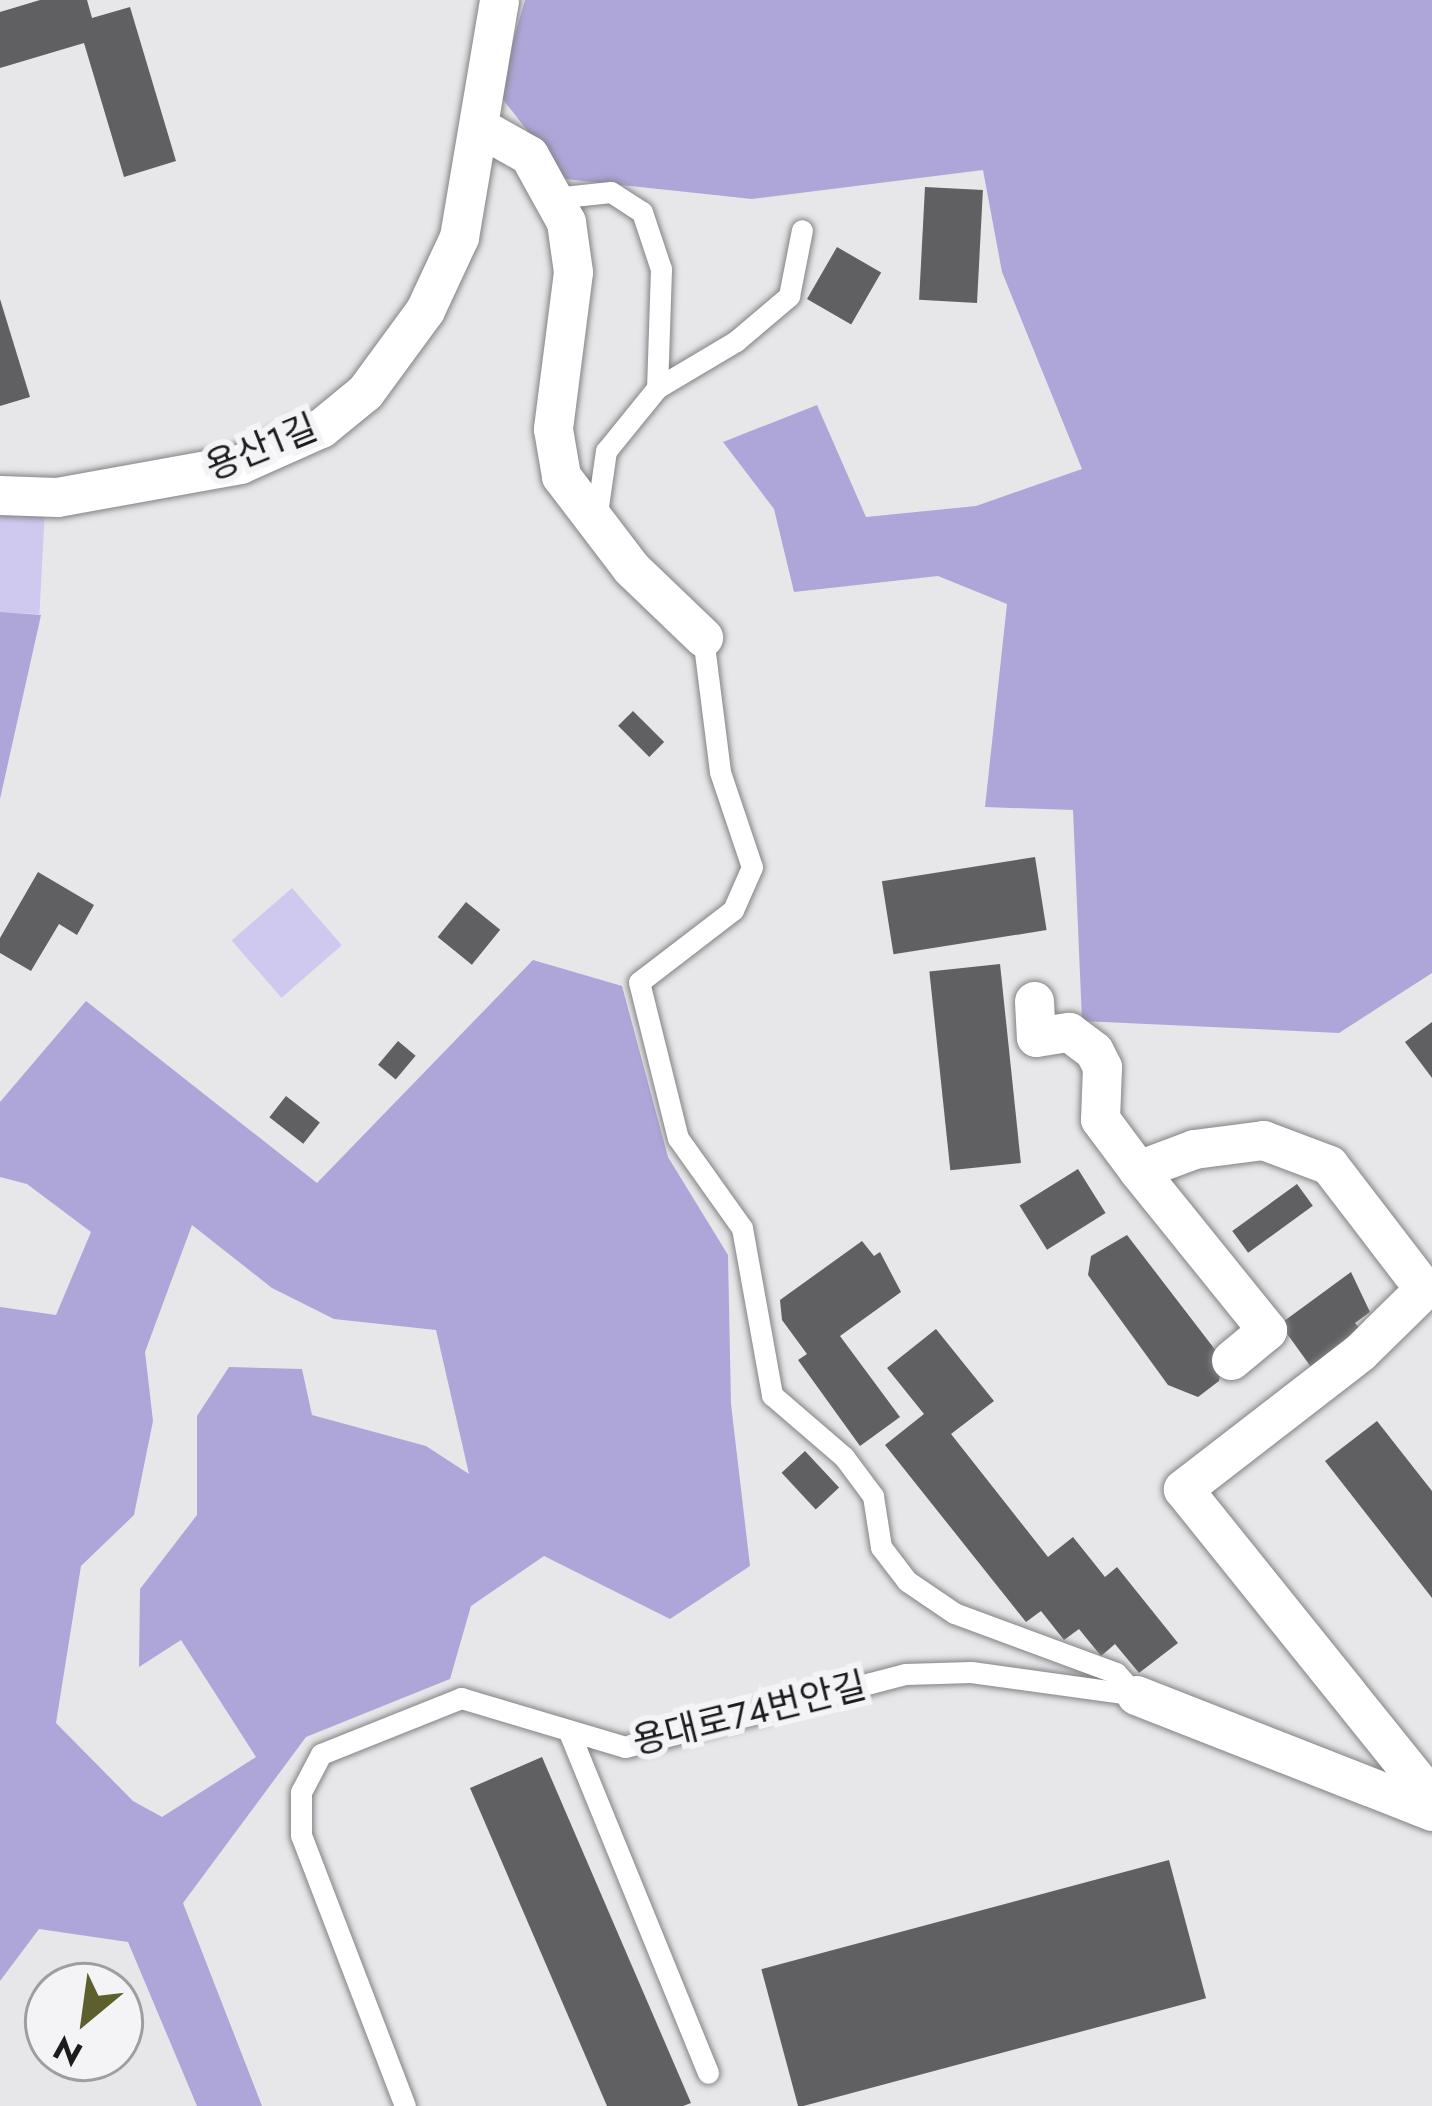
<!DOCTYPE html>
<meta charset="utf-8">
<style>
body{margin:0}
#map{position:relative;width:1432px;height:2106px;overflow:hidden;background:#e7e6e9;font-family:Jost,"Noto Sans KR",sans-serif}
div>[style]{position:absolute}
.green>*{inset:0;background:#cfc9ef;transform-origin:0 0}
.forest>*{inset:0;background:#aea6d9}
.building>*{inset:0;background:#605f62;transform-origin:0 0}
.roads{filter:drop-shadow(0 0 3px #838386) drop-shadow(0 0 3px #838386)}
.lane>*{height:21px;margin:-10.5px;padding:0 10.5px;transform-origin:10.5px;border-radius:10.5px;background:#fff}
.street>*{height:39px;margin:-19.5px;padding:0 19.5px;transform-origin:19.5px;border-radius:19.5px;background:#fff}
span{translate:-50% -50%;white-space:nowrap;text-align:center;line-height:1.15;-webkit-text-stroke:12px #f4f4f7;paint-order:stroke}
.street-label{font-size:36px;color:#1c1c1d}
.north{position:absolute;left:24px;top:1962px;width:120px;height:120px;box-sizing:border-box;background:#f4f4f7;border:3px solid #9e9ea0;border-radius:50%;rotate:209deg;font-size:33px;font-weight:700;line-height:48px;text-align:center;color:#1c1c1d}
.north::after{content:'';display:block;margin:auto;width:42px;height:54px;background:#5d602d;clip-path:polygon(50% 0,100% 100%,50% 72%,0 100%)}
</style>
<div id="map">
<div class="green">
<i style="left:0;top:507px;width:45px;height:105px;rotate:3deg"></i>
<i style="left:292px;top:888px;width:76px;height:80px;rotate:49deg"></i>
</div>
<div class="forest">
<i style="clip-path:polygon(525px 0,1432px 0,1432px 973px,1339px 1033px,1082px 1021px,1073px 810px,985px 807px,1007px 604px,938px 576px,794px 592px,774px 509px,723px 442px,817px 405px,866px 517px,976px 506px,1082px 469px,1002px 272px,983px 170px,752px 199px,565px 179px,498px 93px)"></i>
<i style="clip-path:polygon(0 612px,41px 615px,0 799px)"></i>
<i style="clip-path:polygon(evenodd,533px 960px,622px 986px,668px 1157px,728px 1255px,731px 1404px,750px 1566px,670px 1619px,544px 1556px,471px 1606px,450px 1679px,306px 1737px,183px 1903px,262px 2106px,197px 2106px,128px 1942px,39px 1929px,0 1981px,0 1307px,56px 1315px,91px 1232px,27px 1184px,0 1177px,0 1102px,86px 1001px,317px 1183px,533px 960px,192px 1225px,272px 1288px,334px 1319px,436px 1330px,469px 1474px,426px 1446px,312px 1415px,302px 1369px,229px 1367px,197px 1416px,197px 1515px,140px 1589px,139px 1667px,181px 1640px,256px 1757px,162px 1817px,133px 1801px,56px 1723px,81px 1566px,134px 1515px,153px 1421px,145px 1352px,192px 1225px)"></i>
</div>
<div class="building">
<i style="clip-path:polygon(40px 0,87px 0,92px 18px,130px 7px,176px 161px,124px 177px,84px 43px,0 68px,0 12px)"></i>
<i style="left:925px;top:187px;width:58px;height:113px;rotate:3deg"></i>
<i style="left:837px;top:247px;width:51px;height:60px;rotate:30deg"></i>
<i style="clip-path:polygon(0 299px,30px 397px,0 406px)"></i>
<i style="left:633px;top:711px;width:44px;height:21px;rotate:45deg"></i>
<i style="left:1035px;top:857px;width:74px;height:155px;rotate:81deg"></i>
<i style="clip-path:polygon(38px 872px,94px 905px,77px 935px,59px 924px,31px 971px,0 953px,0 938px)"></i>
<i style="left:466px;top:902px;width:44px;height:45px;rotate:39deg"></i>
<i style="left:1000px;top:964px;width:200px;height:71px;rotate:84deg"></i>
<i style="clip-path:polygon(1432px 1022px,1432px 1078px,1405px 1042px)"></i>
<i style="left:398px;top:1041px;width:23px;height:31px;rotate:40deg"></i>
<i style="left:286px;top:1096px;width:43px;height:27px;rotate:38deg"></i>
<i style="left:1078px;top:1169px;width:52px;height:69px;rotate:58deg"></i>
<i style="left:1297px;top:1184px;width:27px;height:80px;rotate:54deg"></i>
<i style="clip-path:polygon(1127px 1235px,1223px 1360px,1219px 1381px,1198px 1397px,1168px 1385px,1088px 1275px,1091px 1256px)"></i>
<i style="clip-path:polygon(862px 1241px,874px 1256px,880px 1252px,901px 1292px,840px 1336px,900px 1417px,860px 1446px,798px 1360px,807px 1354px,782px 1320px,780px 1300px)"></i>
<i style="clip-path:polygon(1351px 1272px,1370px 1312px,1355px 1323px,1361px 1330px,1311px 1367px,1280px 1324px)"></i>
<i style="clip-path:polygon(936px 1329px,994px 1401px,951px 1434px,1048px 1557px,1073px 1537px,1105px 1577px,1117px 1567px,1178px 1643px,1139px 1673px,1115px 1644px,1101px 1656px,1079px 1629px,1064px 1640px,1041px 1611px,1026px 1622px,885px 1445px,924px 1414px,887px 1368px)"></i>
<i style="clip-path:polygon(1377px 1421px,1432px 1491px,1432px 1598px,1325px 1461px)"></i>
<i style="left:805px;top:1451px;width:50px;height:32px;rotate:47deg"></i>
<i style="clip-path:polygon(542px 1757px,691px 2103px,683px 2106px,607px 2106px,470px 1788px)"></i>
<i style="left:1169px;top:1860px;width:143px;height:422px;rotate:75deg"></i>
</div>
<div class="roads">
<div class="lane">
<i style="left:554px;top:198px;width:57px;rotate:-6deg"></i>
<i style="left:611px;top:192px;width:37px;rotate:33deg"></i>
<i style="left:642px;top:212px;width:60px;rotate:71.6deg"></i>
<i style="left:661px;top:269px;width:119px;rotate:91.9deg"></i>
<i style="left:596px;top:520px;width:70px;rotate:-81.8deg"></i>
<i style="left:606px;top:451px;width:81px;rotate:-51deg"></i>
<i style="left:657px;top:388px;width:92px;rotate:-30.7deg"></i>
<i style="left:736px;top:341px;width:70px;rotate:-40.3deg"></i>
<i style="left:789px;top:296px;width:67px;rotate:-78.9deg"></i>
<i style="left:703px;top:637px;width:136px;rotate:82.8deg"></i>
<i style="left:720px;top:772px;width:100px;rotate:71.4deg"></i>
<i style="left:752px;top:867px;width:47px;rotate:113.8deg"></i>
<i style="left:733px;top:910px;width:118px;rotate:142.5deg"></i>
<i style="left:639px;top:982px;width:161px;rotate:76deg"></i>
<i style="left:678px;top:1138px;width:110px;rotate:54.6deg"></i>
<i style="left:742px;top:1228px;width:170px;rotate:79.8deg"></i>
<i style="left:772px;top:1395px;width:95px;rotate:40.7deg"></i>
<i style="left:844px;top:1457px;width:49px;rotate:53.4deg"></i>
<i style="left:873px;top:1496px;width:52px;rotate:81.1deg"></i>
<i style="left:881px;top:1547px;width:43px;rotate:52.6deg"></i>
<i style="left:907px;top:1581px;width:57px;rotate:34.2deg"></i>
<i style="left:954px;top:1613px;width:173px;rotate:20.3deg"></i>
<i style="left:1116px;top:1673px;width:30px;rotate:48deg"></i>
<i style="left:569px;top:1732px;width:368px;rotate:67.8deg"></i>
<i style="left:405px;top:2106px;width:290px;rotate:-111deg"></i>
<i style="left:301px;top:1835px;width:43px;rotate:-90deg"></i>
<i style="left:301px;top:1792px;width:43px;rotate:-62.2deg"></i>
<i style="left:321px;top:1754px;width:151px;rotate:-21.8deg"></i>
<i style="left:461px;top:1698px;width:171px;rotate:16.6deg"></i>
<i style="left:625px;top:1747px;width:289px;rotate:-14.6deg"></i>
<i style="left:905px;top:1674px;width:66px;rotate:-1.7deg"></i>
<i style="left:971px;top:1672px;width:167px;rotate:7.9deg"></i>
</div>
<div class="street">
<i style="left:481px;top:128px;width:55px;rotate:29.4deg"></i>
<i style="left:529px;top:155px;width:77px;rotate:61.1deg"></i>
<i style="left:566px;top:222px;width:50px;rotate:82deg"></i>
<i style="left:573px;top:272px;width:158px;rotate:97.3deg"></i>
<i style="left:553px;top:429px;width:48px;rotate:80.3deg"></i>
<i style="left:561px;top:476px;width:116px;rotate:52.7deg"></i>
<i style="left:631px;top:568px;width:100px;rotate:43.8deg"></i>
<i style="left:0;top:495px;width:57px;rotate:2deg"></i>
<i style="left:57px;top:497px;width:186px;rotate:-10.2deg"></i>
<i style="left:240px;top:464px;width:89px;rotate:-24deg"></i>
<i style="left:321px;top:428px;width:57px;rotate:-39.3deg"></i>
<i style="left:365px;top:392px;width:102px;rotate:-53.8deg"></i>
<i style="left:425px;top:310px;width:81px;rotate:-65deg"></i>
<i style="left:459px;top:237px;width:240px;rotate:-80.4deg"></i>
<i style="left:1034px;top:1001px;width:36px;rotate:87deg"></i>
<i style="left:1036px;top:1037px;width:33px;rotate:-9deg"></i>
<i style="left:1069px;top:1032px;width:31px;rotate:37deg"></i>
<i style="left:1094px;top:1051px;width:18px;rotate:63deg"></i>
<i style="left:1102px;top:1067px;width:52px;rotate:92.2deg"></i>
<i style="left:1100px;top:1119px;width:64px;rotate:53.3deg"></i>
<i style="left:1231px;top:1360px;width:47px;rotate:-39.8deg"></i>
<i style="left:1267px;top:1330px;width:206px;rotate:-128.9deg"></i>
<i style="left:1138px;top:1170px;width:60px;rotate:-20.6deg"></i>
<i style="left:1194px;top:1149px;width:70px;rotate:-7.4deg"></i>
<i style="left:1263px;top:1140px;width:71px;rotate:20.7deg"></i>
<i style="left:1329px;top:1165px;width:156px;rotate:52.5deg"></i>
<i style="left:1424px;top:1289px;width:90px;rotate:135.5deg"></i>
<i style="left:1360px;top:1352px;width:224px;rotate:142.3deg"></i>
<i style="left:1183px;top:1489px;width:398px;rotate:51.2deg"></i>
<i style="left:1136px;top:1695px;width:318px;rotate:21.4deg"></i>
</div>
</div>
<div class="street-label">
<span style="left:261px;top:447px;rotate:-22deg">용산1길</span>
<span style="left:749px;top:1713px;rotate:-14deg">용대로74번안길</span>
</div>
<div class="north">N</div>
</div>
